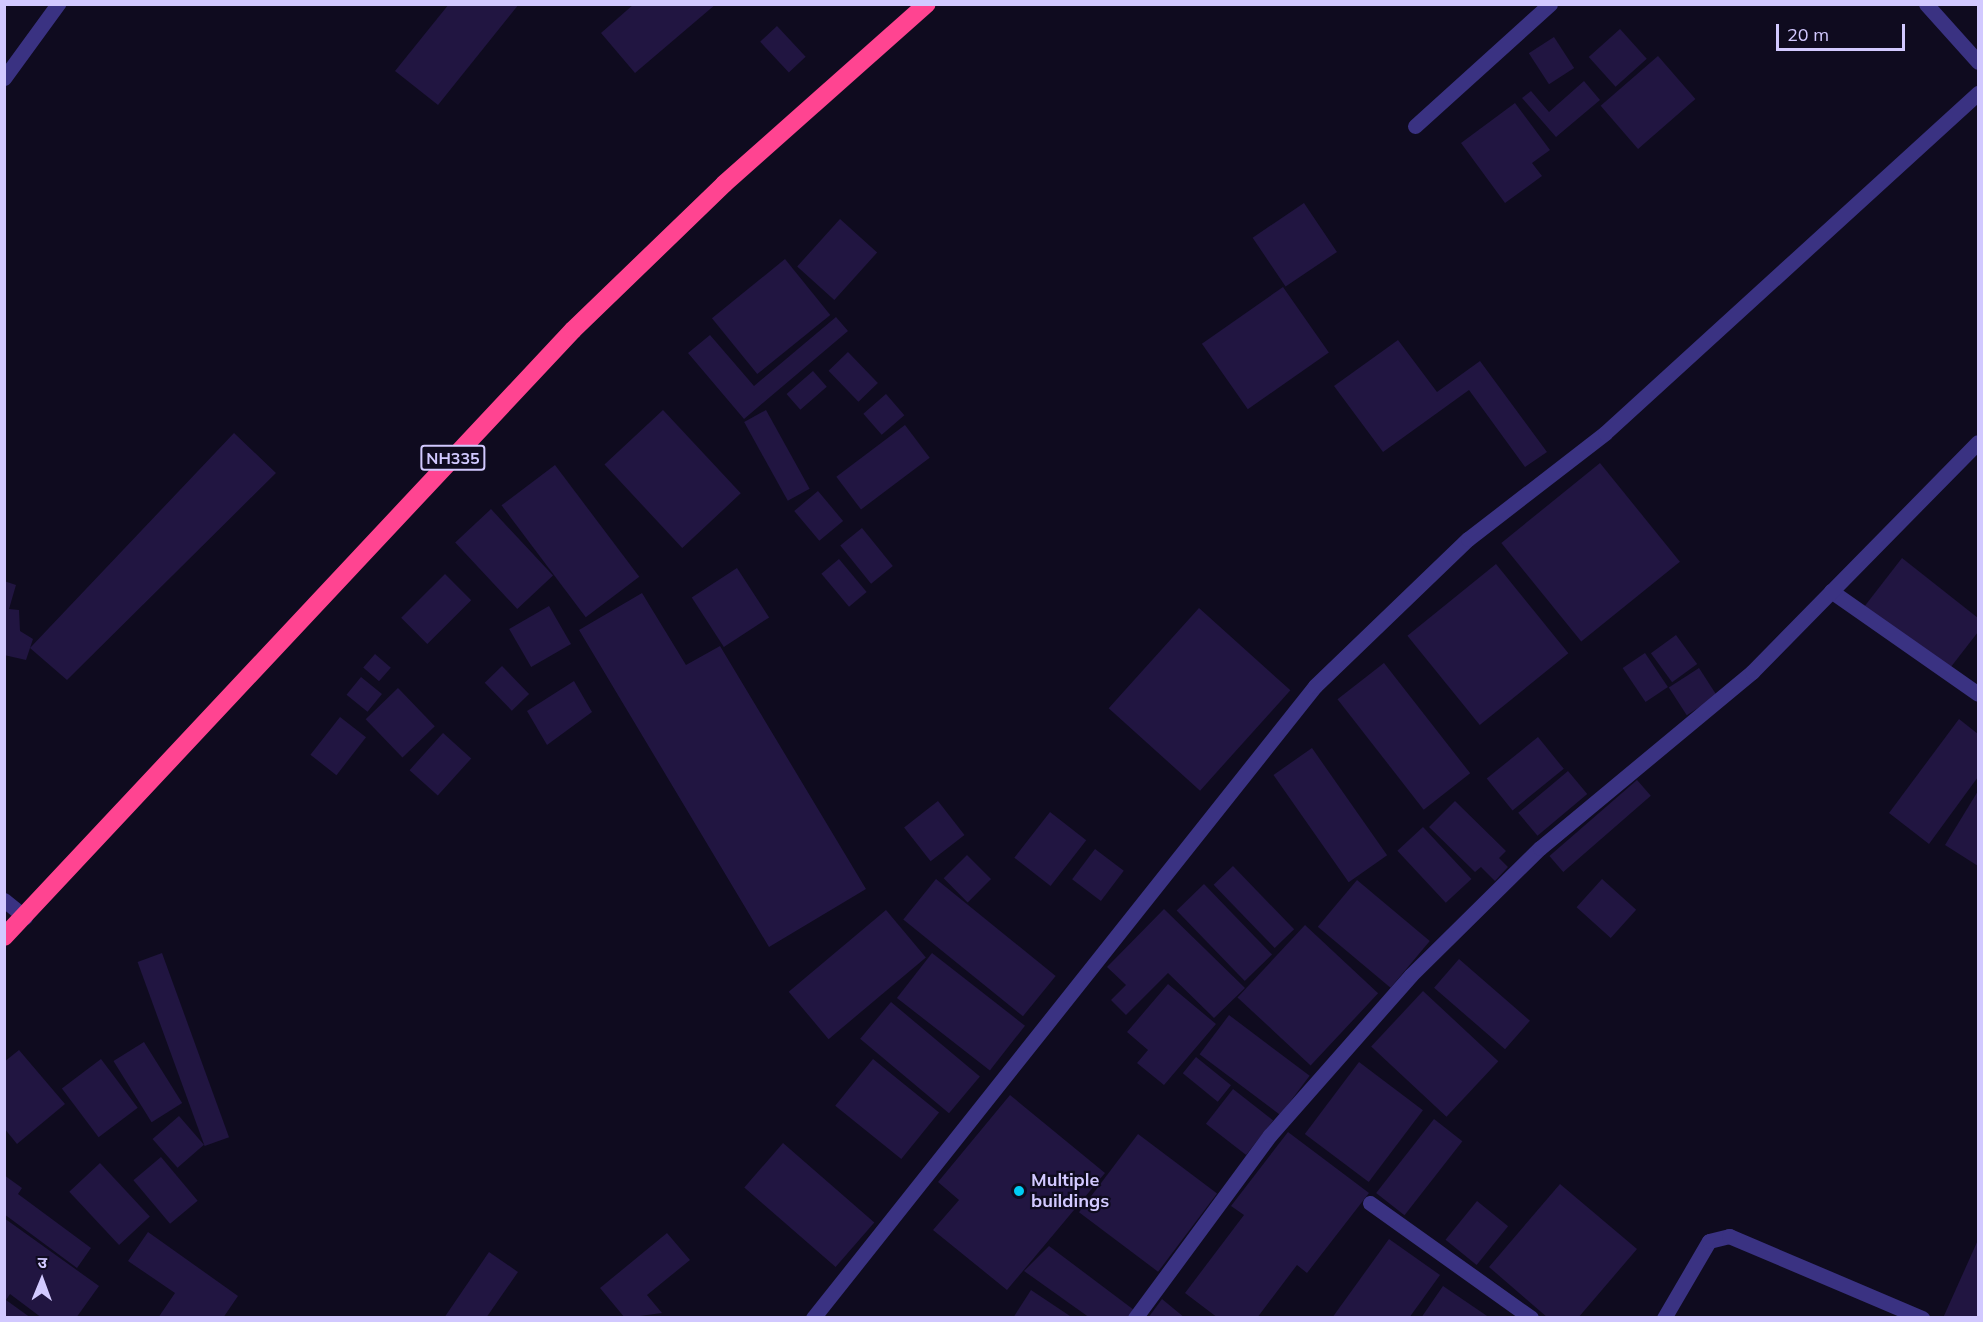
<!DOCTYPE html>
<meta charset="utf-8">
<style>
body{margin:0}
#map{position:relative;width:1983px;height:1322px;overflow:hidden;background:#0f0b1f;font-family:Mulish,"Noto Sans Devanagari",sans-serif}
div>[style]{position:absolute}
.building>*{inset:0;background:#211541;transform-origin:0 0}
.lane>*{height:15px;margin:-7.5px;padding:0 7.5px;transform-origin:7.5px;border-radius:7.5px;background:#3a3282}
.street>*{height:15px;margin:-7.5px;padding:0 7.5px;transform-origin:7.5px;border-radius:7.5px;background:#3a3282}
.highway>*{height:18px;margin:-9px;padding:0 9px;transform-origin:9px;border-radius:9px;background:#ff4491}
.dots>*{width:16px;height:16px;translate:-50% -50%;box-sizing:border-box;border:3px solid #0f0b1f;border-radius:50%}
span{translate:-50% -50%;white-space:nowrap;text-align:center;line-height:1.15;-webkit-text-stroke:4.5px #0f0b1f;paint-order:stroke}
.shield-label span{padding:2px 4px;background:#0f0b1f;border:2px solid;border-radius:4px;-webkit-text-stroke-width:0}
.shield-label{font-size:16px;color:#d2c9ff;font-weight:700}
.poi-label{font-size:18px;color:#d2c9ff;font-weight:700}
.left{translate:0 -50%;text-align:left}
.frame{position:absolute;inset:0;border:6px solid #d2c9ff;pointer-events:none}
.north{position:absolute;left:12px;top:1250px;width:60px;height:60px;-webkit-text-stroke:4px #0f0b1f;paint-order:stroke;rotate:1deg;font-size:16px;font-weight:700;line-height:24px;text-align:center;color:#d2c9ff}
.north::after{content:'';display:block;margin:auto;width:21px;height:27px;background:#d2c9ff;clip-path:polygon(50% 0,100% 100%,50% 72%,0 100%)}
.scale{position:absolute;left:1776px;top:24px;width:129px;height:27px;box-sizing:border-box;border:3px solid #d2c9ff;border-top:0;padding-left:8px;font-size:18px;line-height:21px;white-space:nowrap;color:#d2c9ff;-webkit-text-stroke:4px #0f0b1f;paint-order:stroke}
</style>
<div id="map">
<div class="building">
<i style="clip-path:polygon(449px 4px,519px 4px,438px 105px,395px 71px)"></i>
<i style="clip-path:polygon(634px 4px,716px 4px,635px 73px,601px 33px)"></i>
<i style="left:777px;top:26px;width:42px;height:23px;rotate:47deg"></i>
<i style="left:1620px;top:29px;width:40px;height:42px;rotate:48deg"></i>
<i style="left:1554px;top:37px;width:37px;height:30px;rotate:57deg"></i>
<i style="left:1658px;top:56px;width:57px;height:76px;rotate:49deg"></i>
<i style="clip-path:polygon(1584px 81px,1600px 100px,1556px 137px,1522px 98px,1531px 91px,1549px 112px)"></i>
<i style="clip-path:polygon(1515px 103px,1550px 150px,1532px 163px,1542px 176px,1505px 203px,1461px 143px)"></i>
<i style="left:1304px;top:203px;width:59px;height:62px;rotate:56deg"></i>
<i style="left:840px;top:219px;width:50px;height:64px;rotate:42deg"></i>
<i style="left:785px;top:259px;width:72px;height:94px;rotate:51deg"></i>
<i style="left:1283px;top:287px;width:80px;height:99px;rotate:55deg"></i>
<i style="clip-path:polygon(836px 317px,848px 331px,744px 419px,688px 353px,710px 335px,754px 386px)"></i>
<i style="clip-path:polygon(1398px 340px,1437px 392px,1480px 361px,1547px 452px,1525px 467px,1469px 390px,1383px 452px,1334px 386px)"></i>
<i style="left:848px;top:352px;width:43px;height:27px;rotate:46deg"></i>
<i style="left:813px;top:371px;width:21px;height:35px;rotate:49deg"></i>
<i style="left:886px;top:394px;width:28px;height:30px;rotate:49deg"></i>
<i style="left:663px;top:410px;width:114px;height:80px;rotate:47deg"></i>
<i style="left:766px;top:410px;width:90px;height:25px;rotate:61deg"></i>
<i style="left:905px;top:425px;width:41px;height:86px;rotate:53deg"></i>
<i style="clip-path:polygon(234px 433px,276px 473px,67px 680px,30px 648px,26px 660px,4px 655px,4px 581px,16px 585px,9px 609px,19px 610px,20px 631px,33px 639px,30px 648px)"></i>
<i style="left:1600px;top:463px;width:127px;height:127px;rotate:51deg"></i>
<i style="left:555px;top:465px;width:140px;height:67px;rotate:53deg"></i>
<i style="left:818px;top:491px;width:39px;height:31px;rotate:50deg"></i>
<i style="left:491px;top:509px;width:91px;height:49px;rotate:47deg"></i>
<i style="left:862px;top:528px;width:49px;height:28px;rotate:51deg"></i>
<i style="clip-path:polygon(1902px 558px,1978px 618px,1978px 632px,1947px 672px,1864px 607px)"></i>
<i style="left:839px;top:559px;width:43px;height:23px;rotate:50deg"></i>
<i style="left:1496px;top:564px;width:115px;height:114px;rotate:51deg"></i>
<i style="left:737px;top:568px;width:59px;height:54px;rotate:57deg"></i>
<i style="left:445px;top:574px;width:37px;height:62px;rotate:45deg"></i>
<i style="clip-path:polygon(642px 593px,686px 665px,720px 646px,866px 889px,769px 947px,579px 630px)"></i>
<i style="left:549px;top:606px;width:44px;height:46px;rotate:60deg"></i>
<i style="left:1199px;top:608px;width:123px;height:135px;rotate:42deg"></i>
<i style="left:1676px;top:635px;width:36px;height:31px;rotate:54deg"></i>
<i style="left:1645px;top:653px;width:41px;height:27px;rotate:56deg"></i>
<i style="left:375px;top:654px;width:21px;height:18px;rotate:41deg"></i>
<i style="left:1384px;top:663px;width:140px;height:59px;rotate:52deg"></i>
<i style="left:502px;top:666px;width:39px;height:24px;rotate:46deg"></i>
<i style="left:1699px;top:668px;width:33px;height:36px;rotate:57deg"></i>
<i style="left:361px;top:677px;width:27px;height:23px;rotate:39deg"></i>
<i style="clip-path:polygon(574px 681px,592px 712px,547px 745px,527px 711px)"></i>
<i style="left:398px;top:688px;width:53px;height:45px;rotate:46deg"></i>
<i style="left:340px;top:717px;width:33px;height:48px;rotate:38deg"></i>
<i style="clip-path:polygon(1959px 719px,1978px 734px,1978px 777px,1929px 844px,1889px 813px)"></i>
<i style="left:443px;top:733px;width:38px;height:50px;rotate:42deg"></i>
<i style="left:1538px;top:737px;width:41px;height:66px;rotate:51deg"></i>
<i style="left:1312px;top:748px;width:131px;height:47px;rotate:55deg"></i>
<i style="left:1568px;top:771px;width:30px;height:65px;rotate:50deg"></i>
<i style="left:1637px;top:780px;width:21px;height:116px;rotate:49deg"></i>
<i style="clip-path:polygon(1978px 791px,1978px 866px,1945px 845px)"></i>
<i style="left:938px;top:801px;width:43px;height:43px;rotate:52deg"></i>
<i style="clip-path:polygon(1455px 801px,1506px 851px,1499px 858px,1508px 867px,1495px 881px,1481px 867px,1475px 872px,1429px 827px)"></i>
<i style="left:1050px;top:812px;width:46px;height:58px;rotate:38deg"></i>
<i style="left:1423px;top:827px;width:71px;height:35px;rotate:47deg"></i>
<i style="left:1095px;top:849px;width:36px;height:38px;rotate:37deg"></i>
<i style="left:967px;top:855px;width:34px;height:33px;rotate:45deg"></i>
<i style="left:1233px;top:866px;width:88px;height:27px;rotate:46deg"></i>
<i style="left:936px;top:879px;width:154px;height:52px;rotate:39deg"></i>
<i style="left:1602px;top:879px;width:46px;height:38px;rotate:42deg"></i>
<i style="left:1357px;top:880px;width:95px;height:61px;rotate:40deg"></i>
<i style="left:1204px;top:884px;width:98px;height:38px;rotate:46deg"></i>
<i style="clip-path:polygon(1164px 909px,1245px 988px,1214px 1018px,1168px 973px,1126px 1015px,1111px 1000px,1126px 985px,1107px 967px)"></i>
<i style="left:886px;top:910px;width:62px;height:127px;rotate:50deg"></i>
<i style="left:1305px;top:925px;width:100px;height:99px;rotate:43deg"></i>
<i style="left:162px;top:953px;width:196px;height:26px;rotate:70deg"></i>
<i style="left:932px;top:953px;width:118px;height:57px;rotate:38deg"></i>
<i style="left:1459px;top:959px;width:94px;height:38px;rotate:41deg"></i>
<i style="clip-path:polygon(1168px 984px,1216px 1024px,1164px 1085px,1137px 1063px,1148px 1050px,1127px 1032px)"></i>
<i style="left:1423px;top:991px;width:103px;height:76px;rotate:43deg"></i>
<i style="left:891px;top:1002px;width:116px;height:48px;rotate:40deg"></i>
<i style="left:1229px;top:1015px;width:101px;height:49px;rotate:37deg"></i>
<i style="left:144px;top:1042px;width:72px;height:36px;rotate:58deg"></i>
<i style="clip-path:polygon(19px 1050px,65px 1104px,17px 1144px,4px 1128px,4px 1062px)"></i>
<i style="left:1196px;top:1057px;width:45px;height:21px;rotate:39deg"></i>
<i style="left:101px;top:1059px;width:61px;height:49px;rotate:53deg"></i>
<i style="left:873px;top:1059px;width:85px;height:60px;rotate:39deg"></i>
<i style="left:1359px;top:1062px;width:80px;height:90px;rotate:37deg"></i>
<i style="left:1233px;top:1089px;width:51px;height:44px;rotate:38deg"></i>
<i style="clip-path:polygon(1010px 1095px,1105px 1173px,1007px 1290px,933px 1230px,959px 1200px,938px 1182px)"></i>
<i style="left:179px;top:1116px;width:38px;height:35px;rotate:49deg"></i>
<i style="left:1434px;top:1119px;width:36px;height:94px;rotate:38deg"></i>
<i style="clip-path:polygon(1288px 1132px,1369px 1193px,1307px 1273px,1297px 1265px,1257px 1318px,1218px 1318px,1185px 1293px,1244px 1215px,1231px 1206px)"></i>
<i style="left:1138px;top:1134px;width:99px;height:98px;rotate:37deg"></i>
<i style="left:783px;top:1143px;width:121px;height:59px;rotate:41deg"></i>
<i style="left:161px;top:1157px;width:57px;height:36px;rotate:50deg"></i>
<i style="left:100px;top:1163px;width:73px;height:42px;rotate:47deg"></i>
<i style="clip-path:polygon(4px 1175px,22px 1188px,18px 1194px,91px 1248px,77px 1268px,4px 1214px)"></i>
<i style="clip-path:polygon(1560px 1184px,1637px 1249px,1578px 1318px,1548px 1318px,1489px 1267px)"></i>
<i style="left:1477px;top:1201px;width:40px;height:50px;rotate:39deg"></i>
<i style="clip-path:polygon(4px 1218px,99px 1286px,76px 1318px,42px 1318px,10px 1294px,6px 1300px,31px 1318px,4px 1318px)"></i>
<i style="clip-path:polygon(148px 1232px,238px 1296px,223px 1318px,158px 1318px,175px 1293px,128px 1261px)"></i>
<i style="clip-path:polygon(667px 1233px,690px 1260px,647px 1295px,662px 1313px,625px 1318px,600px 1288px)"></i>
<i style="clip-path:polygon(1389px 1239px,1440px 1275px,1409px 1318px,1332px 1318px)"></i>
<i style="clip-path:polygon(1978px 1240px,1978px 1318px,1943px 1318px)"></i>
<i style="clip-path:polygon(1049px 1246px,1134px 1310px,1128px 1318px,1090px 1318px,1024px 1271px)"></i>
<i style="clip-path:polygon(489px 1252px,518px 1272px,486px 1318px,444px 1318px)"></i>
<i style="clip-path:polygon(1443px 1286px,1490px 1318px,1421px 1318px)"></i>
<i style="clip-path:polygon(1031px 1290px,1073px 1318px,1013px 1318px)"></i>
<i style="clip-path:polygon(1162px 1299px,1185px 1318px,1148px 1318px)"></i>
</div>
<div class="lane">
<i style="left:4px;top:78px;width:92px;rotate:-53.9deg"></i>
<i style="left:4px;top:900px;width:27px;rotate:39deg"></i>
</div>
<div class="street">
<i style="left:1926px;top:4px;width:78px;rotate:48.1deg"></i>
<i style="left:1415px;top:126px;width:182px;rotate:-42.1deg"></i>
<i style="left:1831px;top:591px;width:179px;rotate:35deg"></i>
<i style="left:1370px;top:1203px;width:198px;rotate:35.5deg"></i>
<i style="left:813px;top:1318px;width:807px;rotate:-51.54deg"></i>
<i style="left:1315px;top:686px;width:212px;rotate:-43.9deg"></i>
<i style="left:1468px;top:539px;width:173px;rotate:-37.7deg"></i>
<i style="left:1605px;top:433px;width:505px;rotate:-42.35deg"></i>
<i style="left:1135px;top:1318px;width:227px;rotate:-53.6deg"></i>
<i style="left:1270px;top:1135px;width:213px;rotate:-48.6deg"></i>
<i style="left:1411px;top:975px;width:181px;rotate:-44.6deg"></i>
<i style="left:1540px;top:848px;width:276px;rotate:-39.7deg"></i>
<i style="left:1752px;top:672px;width:322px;rotate:-45.5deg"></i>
<i style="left:1664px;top:1318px;width:89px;rotate:-59.7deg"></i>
<i style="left:1709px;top:1241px;width:21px;rotate:-14deg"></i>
<i style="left:1729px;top:1236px;width:210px;rotate:23deg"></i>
</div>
<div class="highway">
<i style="left:4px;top:937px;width:832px;rotate:-46.85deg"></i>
<i style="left:573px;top:330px;width:210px;rotate:-44deg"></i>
<i style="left:724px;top:184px;width:271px;rotate:-41.6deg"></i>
</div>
<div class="dots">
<i style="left:1019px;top:1191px;background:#00ccf4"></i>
</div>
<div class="shield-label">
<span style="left:453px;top:458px">NH335</span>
</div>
<div class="poi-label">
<span class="left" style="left:1031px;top:1191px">Multiple<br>buildings</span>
</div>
<div class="frame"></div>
<div class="north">उ</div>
<div class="scale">20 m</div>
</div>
